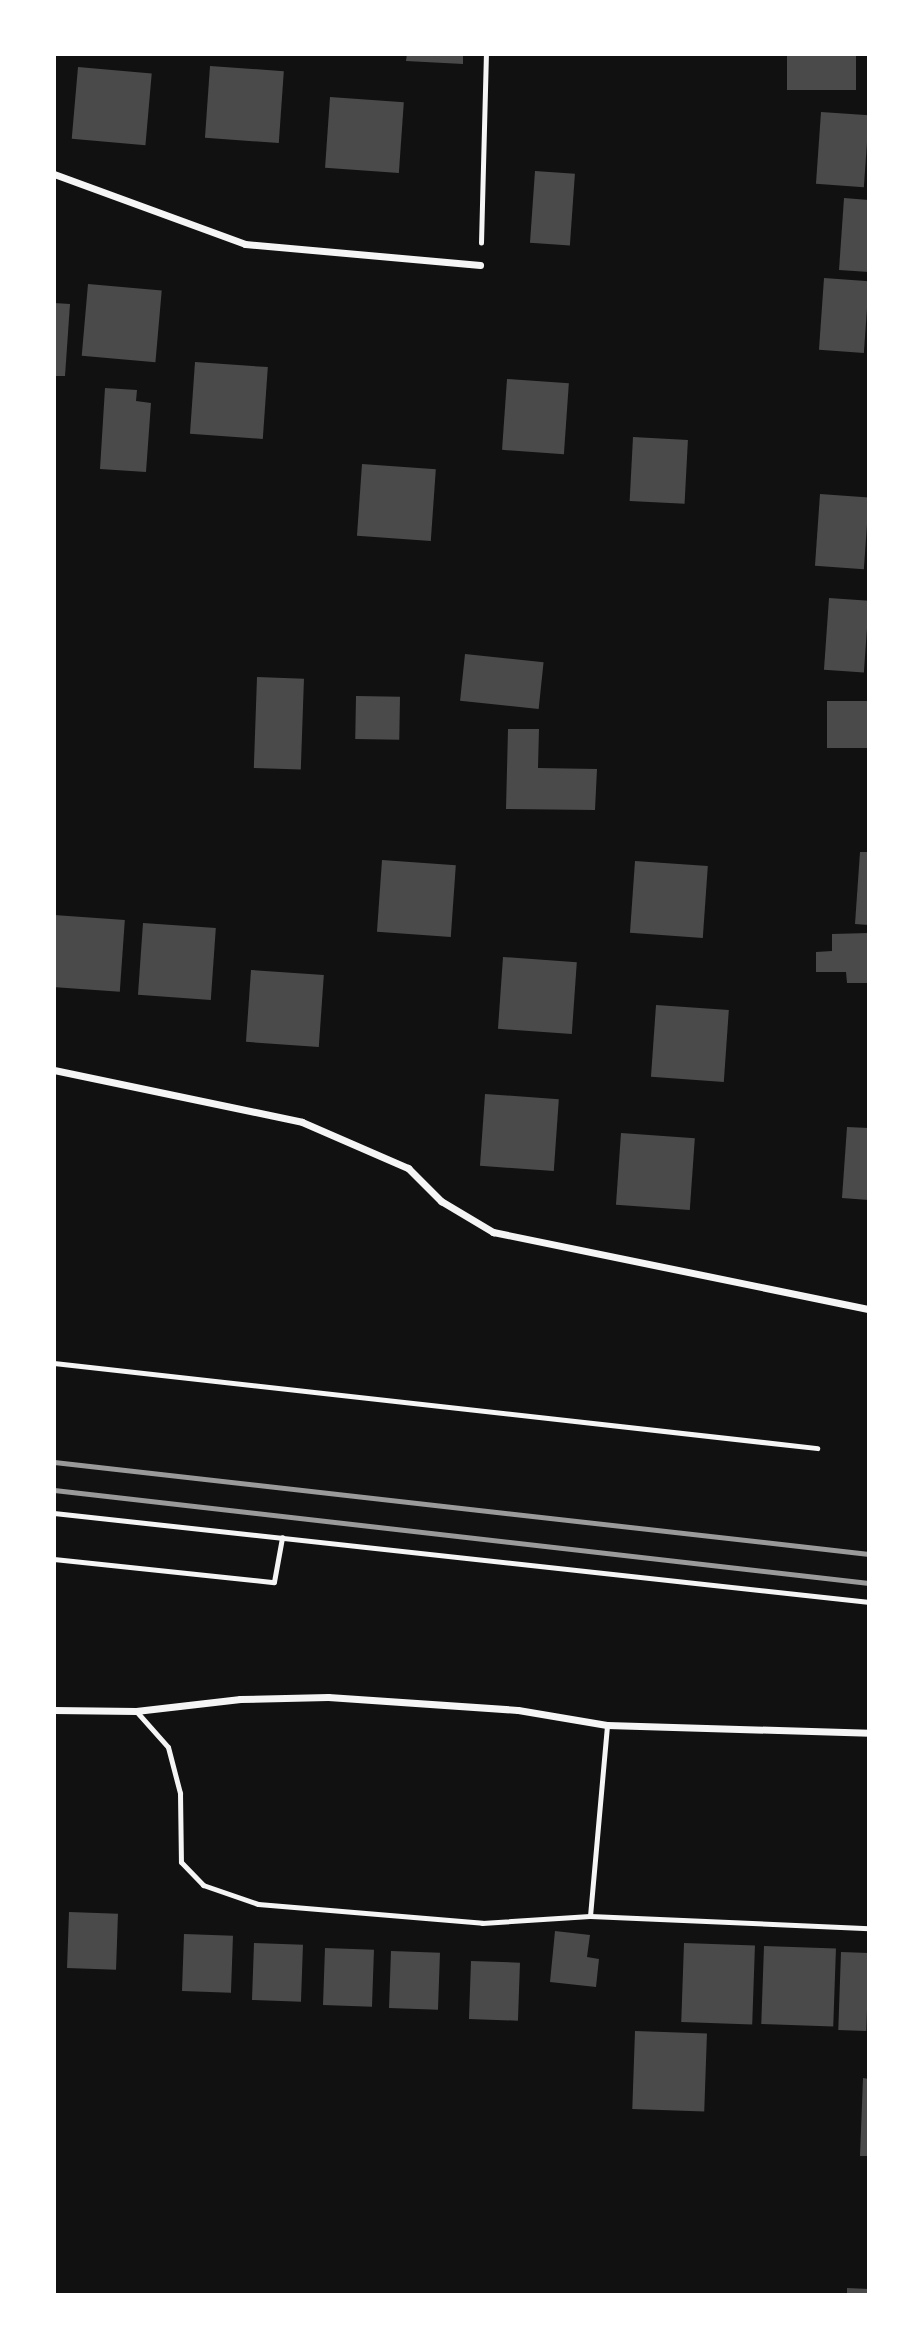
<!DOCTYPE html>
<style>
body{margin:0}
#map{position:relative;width:923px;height:2349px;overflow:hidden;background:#111;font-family:Rubik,sans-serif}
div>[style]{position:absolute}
.building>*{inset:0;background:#4a4a4a;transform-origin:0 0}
.path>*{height:4.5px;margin:-2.25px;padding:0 2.25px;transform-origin:2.25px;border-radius:2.25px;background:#f5f5f5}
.service>*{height:5px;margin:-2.5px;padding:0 2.5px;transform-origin:2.5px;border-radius:2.5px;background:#f5f5f5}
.minor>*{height:7px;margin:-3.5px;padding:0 3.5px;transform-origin:3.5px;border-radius:3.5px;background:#f5f5f5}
.rail>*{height:5px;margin:-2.5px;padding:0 2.5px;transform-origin:2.5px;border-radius:2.5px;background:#9a9a9a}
span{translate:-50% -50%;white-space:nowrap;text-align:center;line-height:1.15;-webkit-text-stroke:6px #fff;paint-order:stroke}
.frame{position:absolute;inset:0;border:56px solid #fff;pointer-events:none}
</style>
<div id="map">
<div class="building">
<i style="clip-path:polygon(407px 54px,463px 54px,463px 64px,406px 61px)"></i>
<i style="left:787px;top:54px;width:69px;height:36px"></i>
<i style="left:210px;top:66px;width:74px;height:72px;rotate:4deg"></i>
<i style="left:78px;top:67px;width:74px;height:72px;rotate:5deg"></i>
<i style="left:330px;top:97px;width:74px;height:71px;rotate:4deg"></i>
<i style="left:821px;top:112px;width:48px;height:72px;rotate:4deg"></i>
<i style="left:535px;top:171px;width:40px;height:72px;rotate:4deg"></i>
<i style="clip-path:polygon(844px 198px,869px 200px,869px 272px,839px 270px)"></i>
<i style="left:824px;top:278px;width:45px;height:72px;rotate:4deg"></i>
<i style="left:88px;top:284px;width:74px;height:72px;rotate:5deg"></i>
<i style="clip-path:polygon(54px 303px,70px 304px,65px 376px,54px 376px)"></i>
<i style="left:195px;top:362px;width:73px;height:72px;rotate:4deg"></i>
<i style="left:507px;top:379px;width:62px;height:71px;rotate:4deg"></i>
<i style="clip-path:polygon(105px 388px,137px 390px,136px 401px,151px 403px,146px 472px,100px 469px)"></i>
<i style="left:633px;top:437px;width:55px;height:64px;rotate:3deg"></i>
<i style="left:362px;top:464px;width:74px;height:72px;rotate:4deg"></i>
<i style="left:820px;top:494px;width:49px;height:72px;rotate:4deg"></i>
<i style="left:829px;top:598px;width:40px;height:72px;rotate:4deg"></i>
<i style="left:465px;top:654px;width:79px;height:47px;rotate:6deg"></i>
<i style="left:257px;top:677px;width:47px;height:91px;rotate:2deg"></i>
<i style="left:356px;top:696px;width:44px;height:43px;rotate:1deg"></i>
<i style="left:827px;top:701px;width:42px;height:47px"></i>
<i style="clip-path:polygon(508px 729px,539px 729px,538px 768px,597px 769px,595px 810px,506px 809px)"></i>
<i style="clip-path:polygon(860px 852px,869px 852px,869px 925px,855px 924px)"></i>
<i style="left:382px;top:860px;width:74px;height:72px;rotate:4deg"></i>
<i style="left:635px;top:861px;width:73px;height:72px;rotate:4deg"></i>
<i style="left:54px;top:915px;width:71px;height:72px;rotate:4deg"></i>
<i style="left:143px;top:923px;width:73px;height:72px;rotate:4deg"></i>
<i style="clip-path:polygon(869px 933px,869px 983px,847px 983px,846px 972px,816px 972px,816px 952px,832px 951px,832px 934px)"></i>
<i style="left:503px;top:957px;width:74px;height:72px;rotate:4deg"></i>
<i style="left:251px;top:970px;width:73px;height:72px;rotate:4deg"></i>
<i style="left:656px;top:1005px;width:73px;height:72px;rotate:4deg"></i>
<i style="left:485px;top:1094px;width:74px;height:72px;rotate:4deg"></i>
<i style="clip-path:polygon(847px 1127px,869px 1128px,869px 1200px,842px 1198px)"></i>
<i style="left:621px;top:1133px;width:74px;height:72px;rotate:4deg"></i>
<i style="left:69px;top:1912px;width:49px;height:56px;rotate:2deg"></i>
<i style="clip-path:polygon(555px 1931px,590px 1935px,587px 1957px,599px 1959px,596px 1987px,550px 1982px)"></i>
<i style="left:184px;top:1934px;width:49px;height:57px;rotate:2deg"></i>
<i style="left:254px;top:1943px;width:49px;height:57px;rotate:2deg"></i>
<i style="left:684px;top:1943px;width:71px;height:79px;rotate:2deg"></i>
<i style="left:764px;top:1946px;width:72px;height:78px;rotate:2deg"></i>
<i style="left:325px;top:1948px;width:49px;height:57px;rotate:2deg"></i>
<i style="left:391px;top:1951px;width:49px;height:57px;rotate:2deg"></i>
<i style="left:841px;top:1952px;width:28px;height:78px;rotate:2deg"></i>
<i style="left:471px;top:1961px;width:49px;height:58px;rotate:2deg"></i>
<i style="left:635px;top:2031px;width:72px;height:78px;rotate:2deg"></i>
<i style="clip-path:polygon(863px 2078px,869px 2079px,869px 2156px,860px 2156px)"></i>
<i style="clip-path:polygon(847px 2288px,869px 2289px,869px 2295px,847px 2295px)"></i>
</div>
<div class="path">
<i style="left:481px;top:243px;width:189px;rotate:-88.5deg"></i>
<i style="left:54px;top:1363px;width:768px;rotate:6.36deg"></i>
<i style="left:54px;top:1513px;width:820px;rotate:6.23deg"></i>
<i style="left:54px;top:1559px;width:221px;rotate:6deg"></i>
<i style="left:274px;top:1582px;width:45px;rotate:-79.7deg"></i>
</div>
<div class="service">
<i style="left:136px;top:1711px;width:48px;rotate:48.4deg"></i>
<i style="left:168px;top:1747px;width:48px;rotate:75.4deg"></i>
<i style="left:180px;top:1793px;width:69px;rotate:89.2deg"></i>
<i style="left:181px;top:1862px;width:32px;rotate:46deg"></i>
<i style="left:203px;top:1885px;width:58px;rotate:19.1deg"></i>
<i style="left:258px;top:1904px;width:225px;rotate:4.8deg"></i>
<i style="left:482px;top:1923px;width:108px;rotate:-3.7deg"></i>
<i style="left:590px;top:1916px;width:279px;rotate:2.5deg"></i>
<i style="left:590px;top:1916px;width:192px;rotate:-84.9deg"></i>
</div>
<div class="minor">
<i style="left:54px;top:174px;width:203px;rotate:20.1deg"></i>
<i style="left:245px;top:244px;width:236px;rotate:5.1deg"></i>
<i style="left:54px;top:1070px;width:253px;rotate:11.8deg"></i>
<i style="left:302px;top:1122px;width:116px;rotate:23.5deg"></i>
<i style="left:408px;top:1168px;width:47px;rotate:45deg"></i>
<i style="left:441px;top:1201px;width:61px;rotate:30.8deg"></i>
<i style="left:493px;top:1232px;width:384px;rotate:11.6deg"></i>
<i style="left:54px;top:1710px;width:82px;rotate:0.7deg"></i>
<i style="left:136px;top:1711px;width:105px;rotate:-6.6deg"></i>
<i style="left:240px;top:1699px;width:88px;rotate:-1.3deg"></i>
<i style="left:328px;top:1697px;width:190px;rotate:3.9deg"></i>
<i style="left:518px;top:1710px;width:90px;rotate:9.6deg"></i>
<i style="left:607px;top:1725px;width:262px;rotate:1.7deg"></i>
</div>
<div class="rail">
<i style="left:54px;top:1462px;width:820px;rotate:6.44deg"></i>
<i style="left:54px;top:1490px;width:820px;rotate:6.51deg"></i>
</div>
<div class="frame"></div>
</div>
